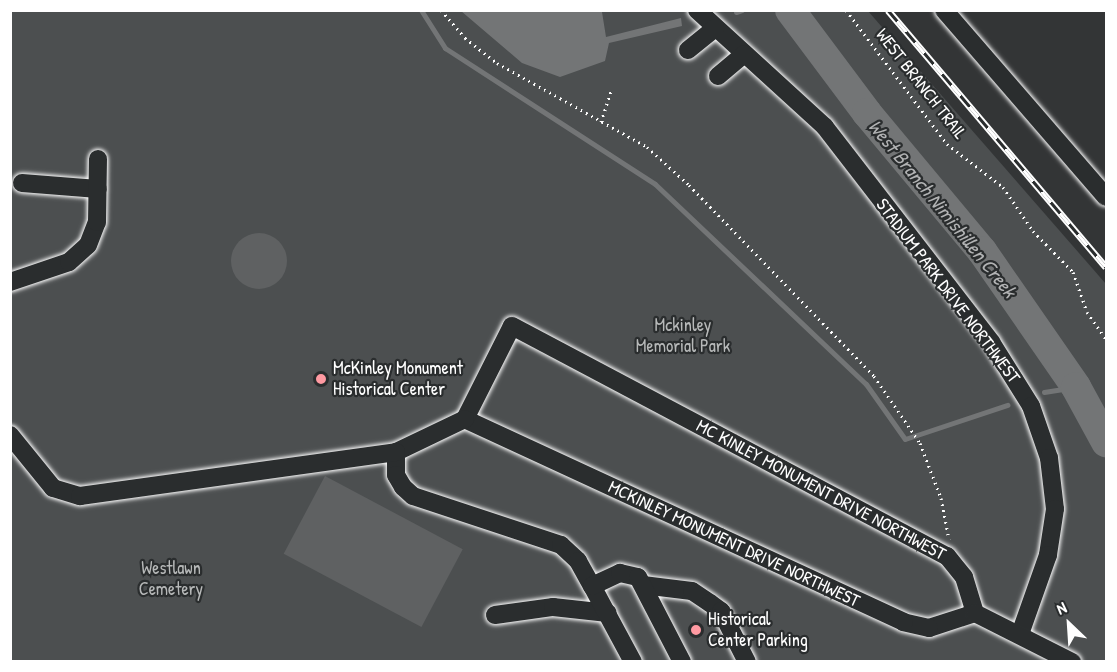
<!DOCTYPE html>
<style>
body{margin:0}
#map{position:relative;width:1117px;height:672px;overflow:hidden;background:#333536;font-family:"Patrick Hand",sans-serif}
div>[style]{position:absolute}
.green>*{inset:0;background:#4c4f50}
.water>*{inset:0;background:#737576}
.stream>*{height:5px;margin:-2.5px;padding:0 2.5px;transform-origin:2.5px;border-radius:2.5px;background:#737576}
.river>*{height:30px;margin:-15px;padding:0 15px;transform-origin:15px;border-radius:15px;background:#737576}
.building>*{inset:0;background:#5f6162;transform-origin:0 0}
.round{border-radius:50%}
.path>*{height:3px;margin-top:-1.5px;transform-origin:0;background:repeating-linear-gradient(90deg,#fff 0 1.5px,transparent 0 6px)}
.roads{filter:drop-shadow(0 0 2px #fff) drop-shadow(0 0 2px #fff)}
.minor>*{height:18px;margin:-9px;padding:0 9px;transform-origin:9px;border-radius:9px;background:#2a2d2e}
.rail>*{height:7px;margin-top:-3.5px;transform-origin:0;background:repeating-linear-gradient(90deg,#2a2d2e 0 14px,#fff 0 28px);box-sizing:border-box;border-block:2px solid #fff}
.dots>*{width:16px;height:16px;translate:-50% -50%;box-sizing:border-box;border:3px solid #2a2d2e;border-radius:50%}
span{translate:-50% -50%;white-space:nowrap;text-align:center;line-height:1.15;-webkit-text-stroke:4.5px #2a2d2e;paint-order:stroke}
.street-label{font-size:18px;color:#fff}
.park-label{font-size:18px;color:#b7b9b9}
.poi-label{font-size:18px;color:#fff}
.left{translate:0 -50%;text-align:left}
.water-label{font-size:20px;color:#b2b3b4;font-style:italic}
.frame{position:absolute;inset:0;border:12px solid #fff;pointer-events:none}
.north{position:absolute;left:1039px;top:594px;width:60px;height:60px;-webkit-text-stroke:4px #2a2d2e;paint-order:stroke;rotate:335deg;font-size:16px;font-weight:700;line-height:24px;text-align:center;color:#fff}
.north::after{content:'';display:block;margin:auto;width:21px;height:27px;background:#fff;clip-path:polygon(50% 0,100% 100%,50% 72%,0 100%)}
</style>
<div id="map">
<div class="green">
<i style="clip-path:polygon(10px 11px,868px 11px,1106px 284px,1106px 661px,11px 661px)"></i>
</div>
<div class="water">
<i style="clip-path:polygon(461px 11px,602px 12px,606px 37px,681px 18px,682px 26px,609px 43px,605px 61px,560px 77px,522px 63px)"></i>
</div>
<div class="stream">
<i style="left:421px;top:10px;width:45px;rotate:57.7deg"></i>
<i style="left:445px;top:48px;width:250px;rotate:32.9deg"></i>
<i style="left:655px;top:184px;width:291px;rotate:43.5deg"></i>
<i style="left:866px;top:384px;width:67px;rotate:54.7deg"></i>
<i style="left:905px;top:439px;width:108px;rotate:-18.4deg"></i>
<i style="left:736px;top:12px;width:6px;rotate:-18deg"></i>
<i style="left:1044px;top:392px;width:32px;rotate:-9deg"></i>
</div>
<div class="river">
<i style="left:790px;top:10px;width:129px;rotate:53.2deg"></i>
<i style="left:867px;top:113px;width:180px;rotate:50.2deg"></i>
<i style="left:982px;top:251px;width:165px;rotate:55.3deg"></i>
<i style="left:1076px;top:387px;width:63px;rotate:61.4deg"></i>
</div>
<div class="building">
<i class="round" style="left:231px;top:233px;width:56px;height:56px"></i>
<i style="left:325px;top:476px;width:156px;height:88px;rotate:28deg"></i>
</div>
<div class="path">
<i style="left:441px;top:10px;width:37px;rotate:49deg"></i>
<i style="left:465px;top:38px;width:41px;rotate:38deg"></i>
<i style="left:497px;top:63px;width:172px;rotate:29.2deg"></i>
<i style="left:647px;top:147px;width:57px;rotate:42.1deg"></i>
<i style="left:689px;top:185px;width:266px;rotate:45.9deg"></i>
<i style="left:874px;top:376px;width:81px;rotate:55.5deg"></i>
<i style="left:920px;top:443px;width:59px;rotate:69.1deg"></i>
<i style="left:941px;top:498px;width:42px;rotate:79deg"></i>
<i style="left:846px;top:10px;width:168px;rotate:53deg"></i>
<i style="left:947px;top:144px;width:71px;rotate:37.5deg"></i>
<i style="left:1003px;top:187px;width:53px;rotate:55.7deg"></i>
<i style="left:1033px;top:231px;width:57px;rotate:45.7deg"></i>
<i style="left:1073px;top:272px;width:42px;rotate:70.7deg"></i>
<i style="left:1087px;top:312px;width:33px;rotate:55deg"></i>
<i style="left:601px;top:122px;width:32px;rotate:-72deg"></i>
</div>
<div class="roads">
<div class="minor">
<i style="left:697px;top:10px;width:173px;rotate:42.4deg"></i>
<i style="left:825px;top:127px;width:272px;rotate:52.3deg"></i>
<i style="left:991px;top:342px;width:75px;rotate:58deg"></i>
<i style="left:1031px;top:406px;width:55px;rotate:70.9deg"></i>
<i style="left:1049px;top:458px;width:51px;rotate:83.3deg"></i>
<i style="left:1055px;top:509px;width:47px;rotate:98.7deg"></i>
<i style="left:1048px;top:555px;width:84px;rotate:109.5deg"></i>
<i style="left:944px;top:10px;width:247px;rotate:49.1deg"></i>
<i style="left:688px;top:50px;width:35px;rotate:-39deg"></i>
<i style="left:718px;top:76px;width:34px;rotate:-40deg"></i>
<i style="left:22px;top:183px;width:76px;rotate:4.5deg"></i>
<i style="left:10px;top:282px;width:62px;rotate:-18.7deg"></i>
<i style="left:69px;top:262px;width:25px;rotate:-42deg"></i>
<i style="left:88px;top:245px;width:25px;rotate:-69deg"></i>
<i style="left:97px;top:222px;width:63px;rotate:-89.1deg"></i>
<i style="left:512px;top:326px;width:492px;rotate:27.9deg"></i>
<i style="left:947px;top:556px;width:27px;rotate:51deg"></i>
<i style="left:964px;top:577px;width:38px;rotate:73deg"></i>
<i style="left:975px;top:613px;width:48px;rotate:161.9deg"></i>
<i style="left:929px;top:628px;width:26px;rotate:-167deg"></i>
<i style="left:904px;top:622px;width:484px;rotate:-155.2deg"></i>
<i style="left:465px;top:419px;width:104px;rotate:-63.2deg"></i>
<i style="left:465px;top:419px;width:76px;rotate:154.4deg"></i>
<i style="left:396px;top:452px;width:23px;rotate:90deg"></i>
<i style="left:396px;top:475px;width:14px;rotate:60deg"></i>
<i style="left:403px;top:487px;width:13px;rotate:42deg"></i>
<i style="left:413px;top:496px;width:156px;rotate:18.3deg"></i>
<i style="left:561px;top:545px;width:23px;rotate:43deg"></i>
<i style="left:578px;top:561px;width:29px;rotate:61deg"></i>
<i style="left:10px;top:435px;width:68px;rotate:50.9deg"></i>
<i style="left:53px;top:488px;width:28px;rotate:17deg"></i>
<i style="left:80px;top:496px;width:319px;rotate:-7.9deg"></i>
<i style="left:643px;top:585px;width:49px;rotate:7deg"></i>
<i style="left:692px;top:591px;width:22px;rotate:34deg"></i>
<i style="left:710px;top:603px;width:14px;rotate:36deg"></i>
<i style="left:721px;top:611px;width:57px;rotate:63deg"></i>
<i style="left:975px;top:613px;width:109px;rotate:26.8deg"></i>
<i style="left:495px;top:615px;width:59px;rotate:-7.9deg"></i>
<i style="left:553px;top:607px;width:55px;rotate:6.2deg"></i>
<i style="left:633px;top:662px;width:86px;rotate:-118.3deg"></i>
<i style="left:592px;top:586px;width:31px;rotate:-25deg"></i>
<i style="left:620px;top:573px;width:18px;rotate:13deg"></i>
<i style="left:638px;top:577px;width:96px;rotate:62.6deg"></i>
</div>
</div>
<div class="rail">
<i style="left:888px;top:10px;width:337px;rotate:49.7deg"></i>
</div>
<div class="dots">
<i style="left:321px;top:379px;background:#ff9aa2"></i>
<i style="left:696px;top:630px;background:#ff9aa2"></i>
</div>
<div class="street-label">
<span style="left:921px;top:84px;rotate:52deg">WEST BRANCH TRAIL</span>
<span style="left:948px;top:291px;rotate:53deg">STADIUM PARK DRIVE NORTHWEST</span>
<span style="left:821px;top:490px;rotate:28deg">MC KINLEY MONUMENT DRIVE NORTHWEST</span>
<span style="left:734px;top:544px;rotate:25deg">MCKINLEY MONUMENT DRIVE NORTHWEST</span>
</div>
<div class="park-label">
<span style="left:683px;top:336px">Mckinley<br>Memorial Park</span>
<span style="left:171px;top:579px">Westlawn<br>Cemetery</span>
</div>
<div class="poi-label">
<span class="left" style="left:333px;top:379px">McKinley Monument<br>Historical Center</span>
<span class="left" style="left:708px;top:630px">Historical<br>Center Parking</span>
</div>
<div class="water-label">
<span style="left:943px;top:208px;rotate:51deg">West Branch Nimishillen Creek</span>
</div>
<div class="frame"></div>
<div class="north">N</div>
</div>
